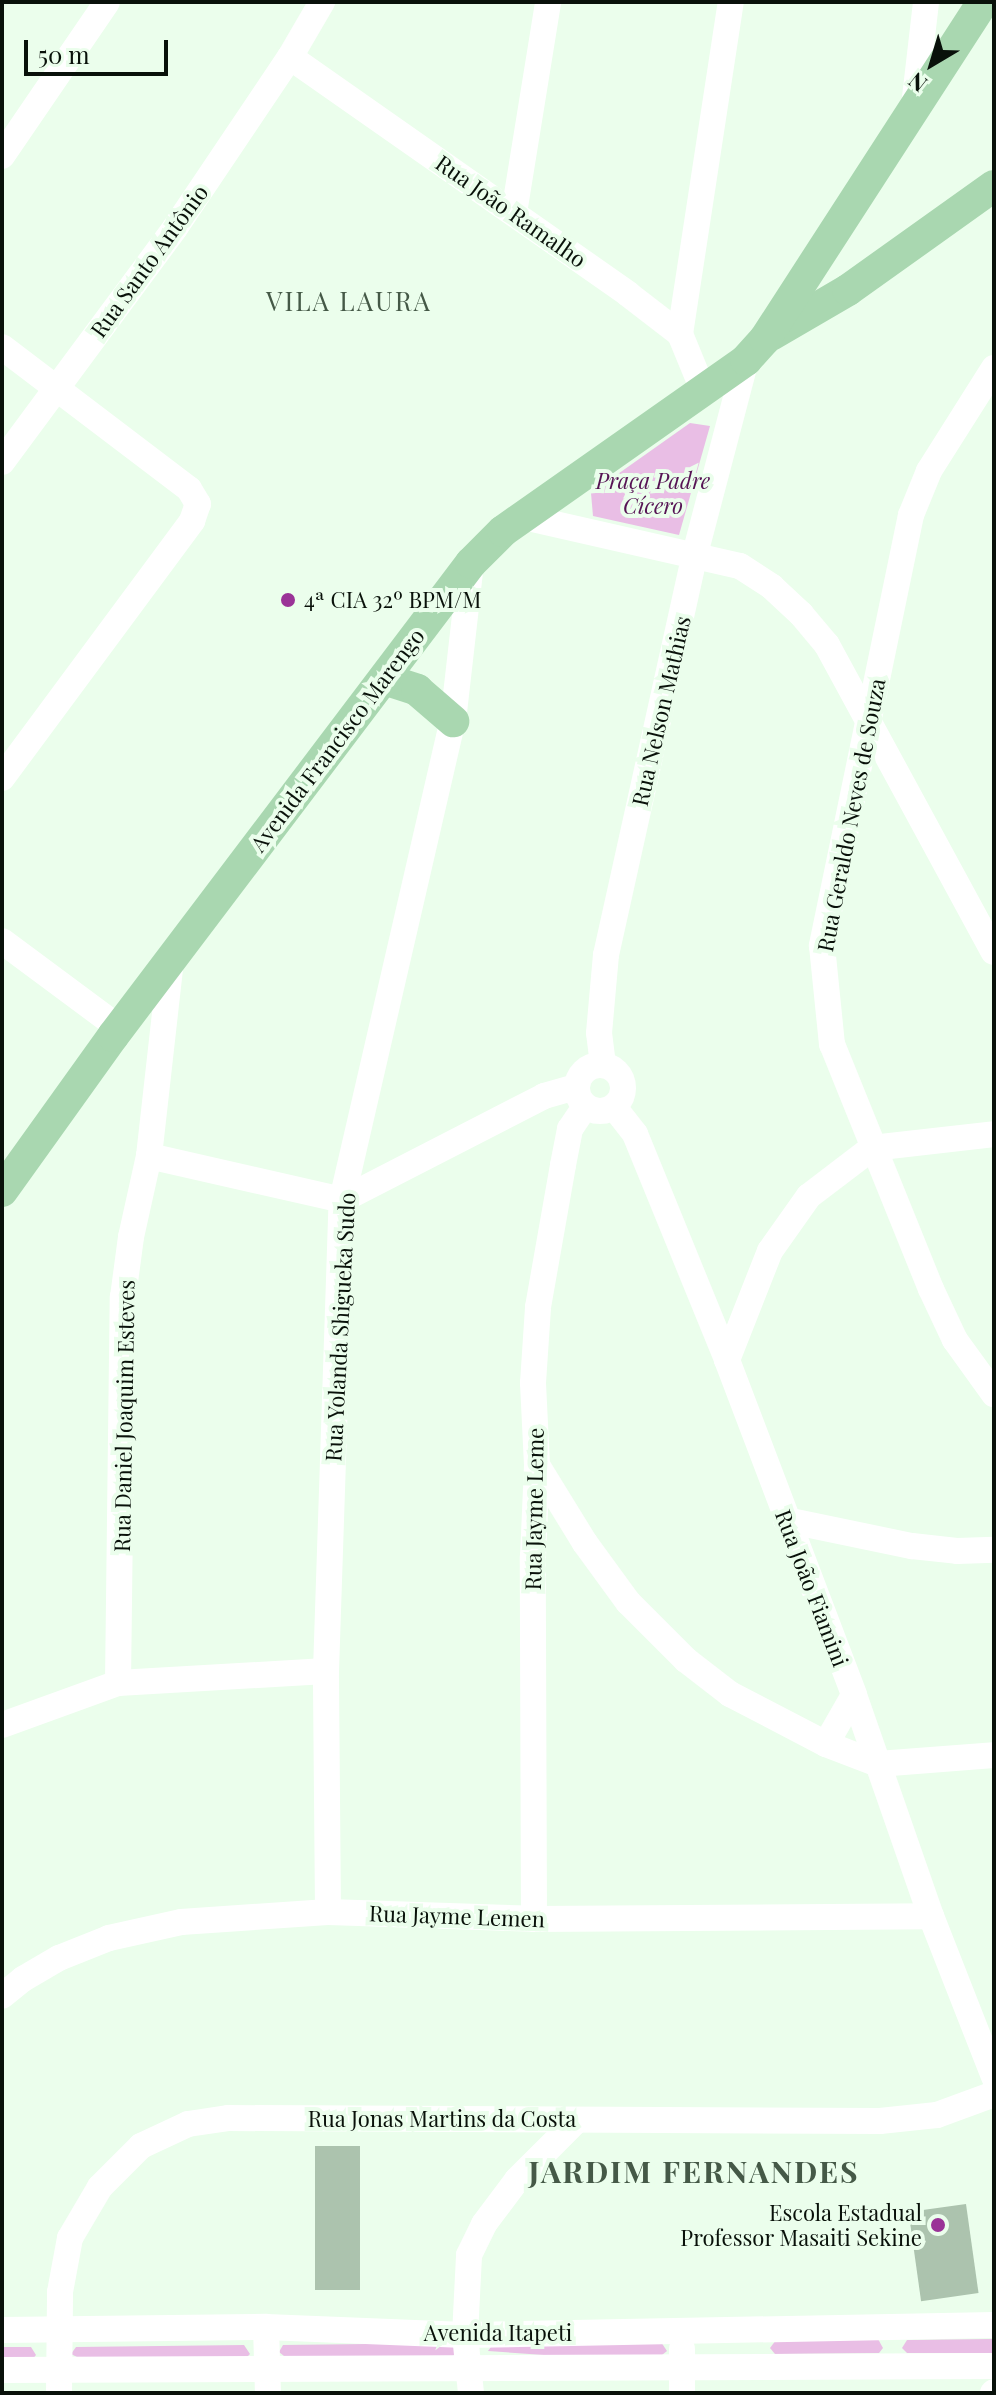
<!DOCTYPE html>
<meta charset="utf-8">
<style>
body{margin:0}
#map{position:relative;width:996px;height:2395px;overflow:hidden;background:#ebfeec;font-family:"Playfair Display",serif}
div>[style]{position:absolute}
.green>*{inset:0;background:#e9bee5}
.building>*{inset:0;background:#acc3ae;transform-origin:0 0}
.minor>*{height:26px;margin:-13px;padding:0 13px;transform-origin:13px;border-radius:13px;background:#fff}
.minor>.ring{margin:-13px;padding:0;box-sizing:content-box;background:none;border:26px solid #fff;border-radius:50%}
.major>*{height:32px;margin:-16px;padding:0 16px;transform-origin:16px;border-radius:16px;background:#a9d7b0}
.dots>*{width:22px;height:22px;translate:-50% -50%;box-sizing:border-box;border:4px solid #ebfeec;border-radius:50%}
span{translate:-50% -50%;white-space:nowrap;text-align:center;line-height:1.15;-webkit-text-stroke:8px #ebfeec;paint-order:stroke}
.street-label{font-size:22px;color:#09110a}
.park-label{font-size:22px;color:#561354;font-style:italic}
.poi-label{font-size:22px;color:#09110a}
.left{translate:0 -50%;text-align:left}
.right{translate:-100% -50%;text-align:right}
.quarter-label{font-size:26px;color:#455947;letter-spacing:2px}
.district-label{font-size:30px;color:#455947;font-weight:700;letter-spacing:2px}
.frame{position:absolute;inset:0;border:4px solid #09110a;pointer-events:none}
.north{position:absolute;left:892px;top:24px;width:80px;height:80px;-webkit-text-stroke:6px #ebfeec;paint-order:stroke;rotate:218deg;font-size:22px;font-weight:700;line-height:32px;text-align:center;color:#09110a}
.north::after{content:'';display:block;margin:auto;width:28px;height:36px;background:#09110a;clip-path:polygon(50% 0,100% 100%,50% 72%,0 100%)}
.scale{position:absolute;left:24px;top:40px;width:144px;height:36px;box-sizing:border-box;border:4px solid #09110a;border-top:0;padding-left:10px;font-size:24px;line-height:28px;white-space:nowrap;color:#09110a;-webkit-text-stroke:6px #ebfeec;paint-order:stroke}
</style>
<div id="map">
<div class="green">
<i style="clip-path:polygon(690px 423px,710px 426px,679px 535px,593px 516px,591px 493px)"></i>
<i style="clip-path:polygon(878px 2339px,883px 2348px,879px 2353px,775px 2354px,770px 2348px,776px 2340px)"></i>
<i style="clip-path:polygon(994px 2339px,994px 2353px,907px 2353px,902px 2348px,907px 2340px)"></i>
<i style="clip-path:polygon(661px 2342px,667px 2351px,662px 2355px,558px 2356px,488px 2351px,493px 2344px)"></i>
<i style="clip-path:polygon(452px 2343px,457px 2352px,453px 2356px,284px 2356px,279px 2352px,283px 2345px)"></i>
<i style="clip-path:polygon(244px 2345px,250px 2354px,245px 2359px,77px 2357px,71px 2354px,76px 2347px)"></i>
<i style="clip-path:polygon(2px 2347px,31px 2347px,36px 2355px,32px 2360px,2px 2360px)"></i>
</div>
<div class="building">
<i style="left:360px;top:2146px;width:144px;height:45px;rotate:90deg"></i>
<i style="left:966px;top:2204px;width:90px;height:58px;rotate:82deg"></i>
</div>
<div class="minor">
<i style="left:290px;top:57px;width:413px;rotate:35deg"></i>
<i style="left:628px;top:294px;width:66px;rotate:37.6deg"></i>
<i style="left:680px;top:334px;width:61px;rotate:67.7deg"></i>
<i style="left:914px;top:106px;width:105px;rotate:-83.4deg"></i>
<i style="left:2px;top:156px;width:186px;rotate:-55.7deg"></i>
<i style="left:514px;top:213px;width:214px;rotate:-80.8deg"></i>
<i style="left:680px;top:334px;width:336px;rotate:-81.3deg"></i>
<i style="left:994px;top:368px;width:122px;rotate:122.3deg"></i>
<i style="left:929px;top:471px;width:48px;rotate:112.2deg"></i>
<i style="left:911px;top:515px;width:440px;rotate:101.7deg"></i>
<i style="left:822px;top:946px;width:99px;rotate:84.2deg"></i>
<i style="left:832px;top:1044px;width:264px;rotate:68deg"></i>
<i style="left:931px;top:1289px;width:56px;rotate:64.8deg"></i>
<i style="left:955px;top:1340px;width:67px;rotate:54.2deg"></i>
<i style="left:2px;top:462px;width:291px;rotate:-53.5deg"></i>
<i style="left:175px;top:228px;width:206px;rotate:-56.1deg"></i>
<i style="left:290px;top:57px;width:64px;rotate:-59.8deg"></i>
<i style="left:524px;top:517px;width:221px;rotate:12.8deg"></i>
<i style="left:740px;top:566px;width:38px;rotate:33deg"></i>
<i style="left:772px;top:587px;width:40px;rotate:43deg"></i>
<i style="left:801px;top:614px;width:40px;rotate:50deg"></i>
<i style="left:827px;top:645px;width:349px;rotate:61.5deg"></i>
<i style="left:2px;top:778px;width:320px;rotate:-53.5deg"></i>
<i style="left:192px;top:521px;width:18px;rotate:-71deg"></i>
<i style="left:198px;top:504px;width:17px;rotate:-121deg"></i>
<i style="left:189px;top:489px;width:235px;rotate:-142.8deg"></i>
<i style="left:2px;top:941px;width:146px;rotate:36.6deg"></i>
<i class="ring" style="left:577px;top:1065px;width:20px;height:20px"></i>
<i style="left:603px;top:1065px;width:32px;rotate:-97deg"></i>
<i style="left:599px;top:1033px;width:78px;rotate:-84.9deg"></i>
<i style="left:606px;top:955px;width:411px;rotate:-77.5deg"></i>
<i style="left:695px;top:554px;width:201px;rotate:-75.3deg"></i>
<i style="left:614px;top:1107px;width:34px;rotate:52deg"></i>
<i style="left:635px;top:1134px;width:244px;rotate:67.8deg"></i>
<i style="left:727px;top:1360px;width:358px;rotate:69.2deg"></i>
<i style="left:854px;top:1695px;width:234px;rotate:70.8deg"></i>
<i style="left:931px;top:1916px;width:173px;rotate:68.6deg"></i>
<i style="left:149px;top:1156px;width:198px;rotate:12.8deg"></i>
<i style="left:342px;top:1200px;width:227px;rotate:-27.2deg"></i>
<i style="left:544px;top:1096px;width:33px;rotate:-16deg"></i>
<i style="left:727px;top:1360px;width:117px;rotate:-68.5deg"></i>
<i style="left:770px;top:1251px;width:67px;rotate:-54.7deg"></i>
<i style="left:809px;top:1196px;width:79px;rotate:-37.3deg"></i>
<i style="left:872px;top:1148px;width:123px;rotate:-6.5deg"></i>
<i style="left:537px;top:1465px;width:92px;rotate:58.4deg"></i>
<i style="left:585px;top:1543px;width:73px;rotate:53.9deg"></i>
<i style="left:628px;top:1602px;width:82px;rotate:45deg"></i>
<i style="left:686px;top:1660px;width:56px;rotate:37.7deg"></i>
<i style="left:730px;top:1694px;width:108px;rotate:27.5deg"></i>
<i style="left:826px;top:1744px;width:56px;rotate:21deg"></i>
<i style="left:878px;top:1764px;width:116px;rotate:-4.4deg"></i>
<i style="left:786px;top:1520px;width:129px;rotate:11.7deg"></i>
<i style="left:912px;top:1546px;width:45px;rotate:6.3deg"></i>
<i style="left:957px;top:1551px;width:37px;rotate:-2deg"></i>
<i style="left:118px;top:1683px;width:386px;rotate:-89.3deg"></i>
<i style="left:123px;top:1297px;width:61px;rotate:-82.4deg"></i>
<i style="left:131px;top:1237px;width:83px;rotate:-77.5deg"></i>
<i style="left:149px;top:1156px;width:198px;rotate:-83.6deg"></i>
<i style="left:2px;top:1725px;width:123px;rotate:-19.9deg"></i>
<i style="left:118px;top:1683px;width:208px;rotate:-3.3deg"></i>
<i style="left:826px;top:1744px;width:56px;rotate:-60.3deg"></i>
<i style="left:328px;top:1912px;width:241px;rotate:-90.5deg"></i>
<i style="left:326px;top:1671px;width:471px;rotate:-88.1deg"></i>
<i style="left:342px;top:1200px;width:492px;rotate:-77deg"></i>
<i style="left:453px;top:721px;width:159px;rotate:-83.5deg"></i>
<i style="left:534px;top:1919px;width:362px;rotate:-90.2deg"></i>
<i style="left:533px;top:1557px;width:92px;rotate:-87.5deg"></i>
<i style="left:537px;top:1465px;width:82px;rotate:-92.8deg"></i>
<i style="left:533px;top:1383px;width:76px;rotate:-86.2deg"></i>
<i style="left:538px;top:1307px;width:144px;rotate:-80deg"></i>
<i style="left:563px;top:1165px;width:37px;rotate:-79deg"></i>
<i style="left:570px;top:1129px;width:27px;rotate:-56deg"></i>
<i style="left:2px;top:1996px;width:27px;rotate:-39deg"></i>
<i style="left:23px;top:1979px;width:42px;rotate:-30.3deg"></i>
<i style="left:59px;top:1958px;width:54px;rotate:-21.8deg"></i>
<i style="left:109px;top:1938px;width:74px;rotate:-12.5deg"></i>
<i style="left:181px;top:1922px;width:147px;rotate:-3.9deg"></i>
<i style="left:328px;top:1912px;width:206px;rotate:1.9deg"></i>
<i style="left:534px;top:1919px;width:397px;rotate:-0.4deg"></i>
<i style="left:266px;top:2327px;width:66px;rotate:88.3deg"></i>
<i style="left:2px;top:2330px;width:264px;rotate:-0.7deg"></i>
<i style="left:266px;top:2327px;width:199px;rotate:2.3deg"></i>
<i style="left:465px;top:2335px;width:529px;rotate:-1.08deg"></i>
<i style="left:682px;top:2349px;width:44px;rotate:90deg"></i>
<i style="left:2px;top:2370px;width:992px;rotate:-0.23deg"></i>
<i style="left:59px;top:2393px;width:101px;rotate:-89.4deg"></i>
<i style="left:60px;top:2292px;width:55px;rotate:-79.5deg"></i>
<i style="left:70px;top:2238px;width:59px;rotate:-59.5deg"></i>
<i style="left:100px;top:2187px;width:58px;rotate:-45deg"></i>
<i style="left:141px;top:2146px;width:52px;rotate:-25.1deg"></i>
<i style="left:188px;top:2124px;width:40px;rotate:-8.5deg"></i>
<i style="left:228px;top:2118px;width:652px;rotate:0.26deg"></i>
<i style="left:880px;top:2121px;width:57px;rotate:-6deg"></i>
<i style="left:937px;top:2115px;width:61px;rotate:-20.2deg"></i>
<i style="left:471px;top:2393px;width:58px;rotate:-95.9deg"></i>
<i style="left:465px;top:2335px;width:80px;rotate:-87.1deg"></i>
<i style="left:469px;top:2255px;width:34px;rotate:-64deg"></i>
<i style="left:484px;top:2224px;width:55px;rotate:-53.1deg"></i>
<i style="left:517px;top:2180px;width:85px;rotate:-45deg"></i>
<i style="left:993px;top:2393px;width:1px;rotate:-45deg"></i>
</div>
<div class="major">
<i style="left:771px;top:335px;width:89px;rotate:-30.3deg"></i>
<i style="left:848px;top:290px;width:179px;rotate:-35.5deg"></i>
<i style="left:384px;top:679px;width:35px;rotate:18deg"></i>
<i style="left:417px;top:690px;width:48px;rotate:40.7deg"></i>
<i style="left:2px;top:1191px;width:191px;rotate:-54.4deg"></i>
<i style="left:113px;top:1036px;width:593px;rotate:-52.88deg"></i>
<i style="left:471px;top:563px;width:45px;rotate:-45deg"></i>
<i style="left:503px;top:531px;width:297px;rotate:-35.1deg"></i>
<i style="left:746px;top:360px;width:28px;rotate:-48deg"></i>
<i style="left:765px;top:339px;width:401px;rotate:-57.1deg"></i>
</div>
<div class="dots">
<i style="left:288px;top:600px;background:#9a3397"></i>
<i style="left:938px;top:2225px;background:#9a3397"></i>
</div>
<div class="street-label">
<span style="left:511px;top:211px;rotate:35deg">Rua João Ramalho</span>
<span style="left:149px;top:261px;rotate:-54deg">Rua Santo Antônio</span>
<span style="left:661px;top:711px;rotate:-77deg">Rua Nelson Mathias</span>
<span style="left:337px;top:740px;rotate:-53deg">Avenida Francisco Marengo</span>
<span style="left:851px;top:815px;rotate:-79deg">Rua Geraldo Neves de Souza</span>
<span style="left:340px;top:1327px;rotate:-87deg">Rua Yolanda Shigueka Sudo</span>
<span style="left:124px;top:1416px;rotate:-89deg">Rua Daniel Joaquim Esteves</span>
<span style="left:534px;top:1509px;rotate:-89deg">Rua Jayme Leme</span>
<span style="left:812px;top:1588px;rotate:69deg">Rua João Fiamini</span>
<span style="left:457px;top:1916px;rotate:2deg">Rua Jayme Lemen</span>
<span style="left:442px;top:2119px">Rua Jonas Martins da Costa</span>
<span style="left:498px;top:2333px">Avenida Itapeti</span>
</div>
<div class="park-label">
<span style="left:653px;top:493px">Praça Padre<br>Cícero</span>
</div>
<div class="poi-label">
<span class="left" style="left:304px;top:600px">4ª CIA 32º BPM/M</span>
<span class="right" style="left:922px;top:2225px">Escola Estadual<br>Professor Masaiti Sekine</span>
</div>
<div class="quarter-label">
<span style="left:349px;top:301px">VILA LAURA</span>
</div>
<div class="district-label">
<span style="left:694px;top:2171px">JARDIM FERNANDES</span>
</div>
<div class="frame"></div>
<div class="north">N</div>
<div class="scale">50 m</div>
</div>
